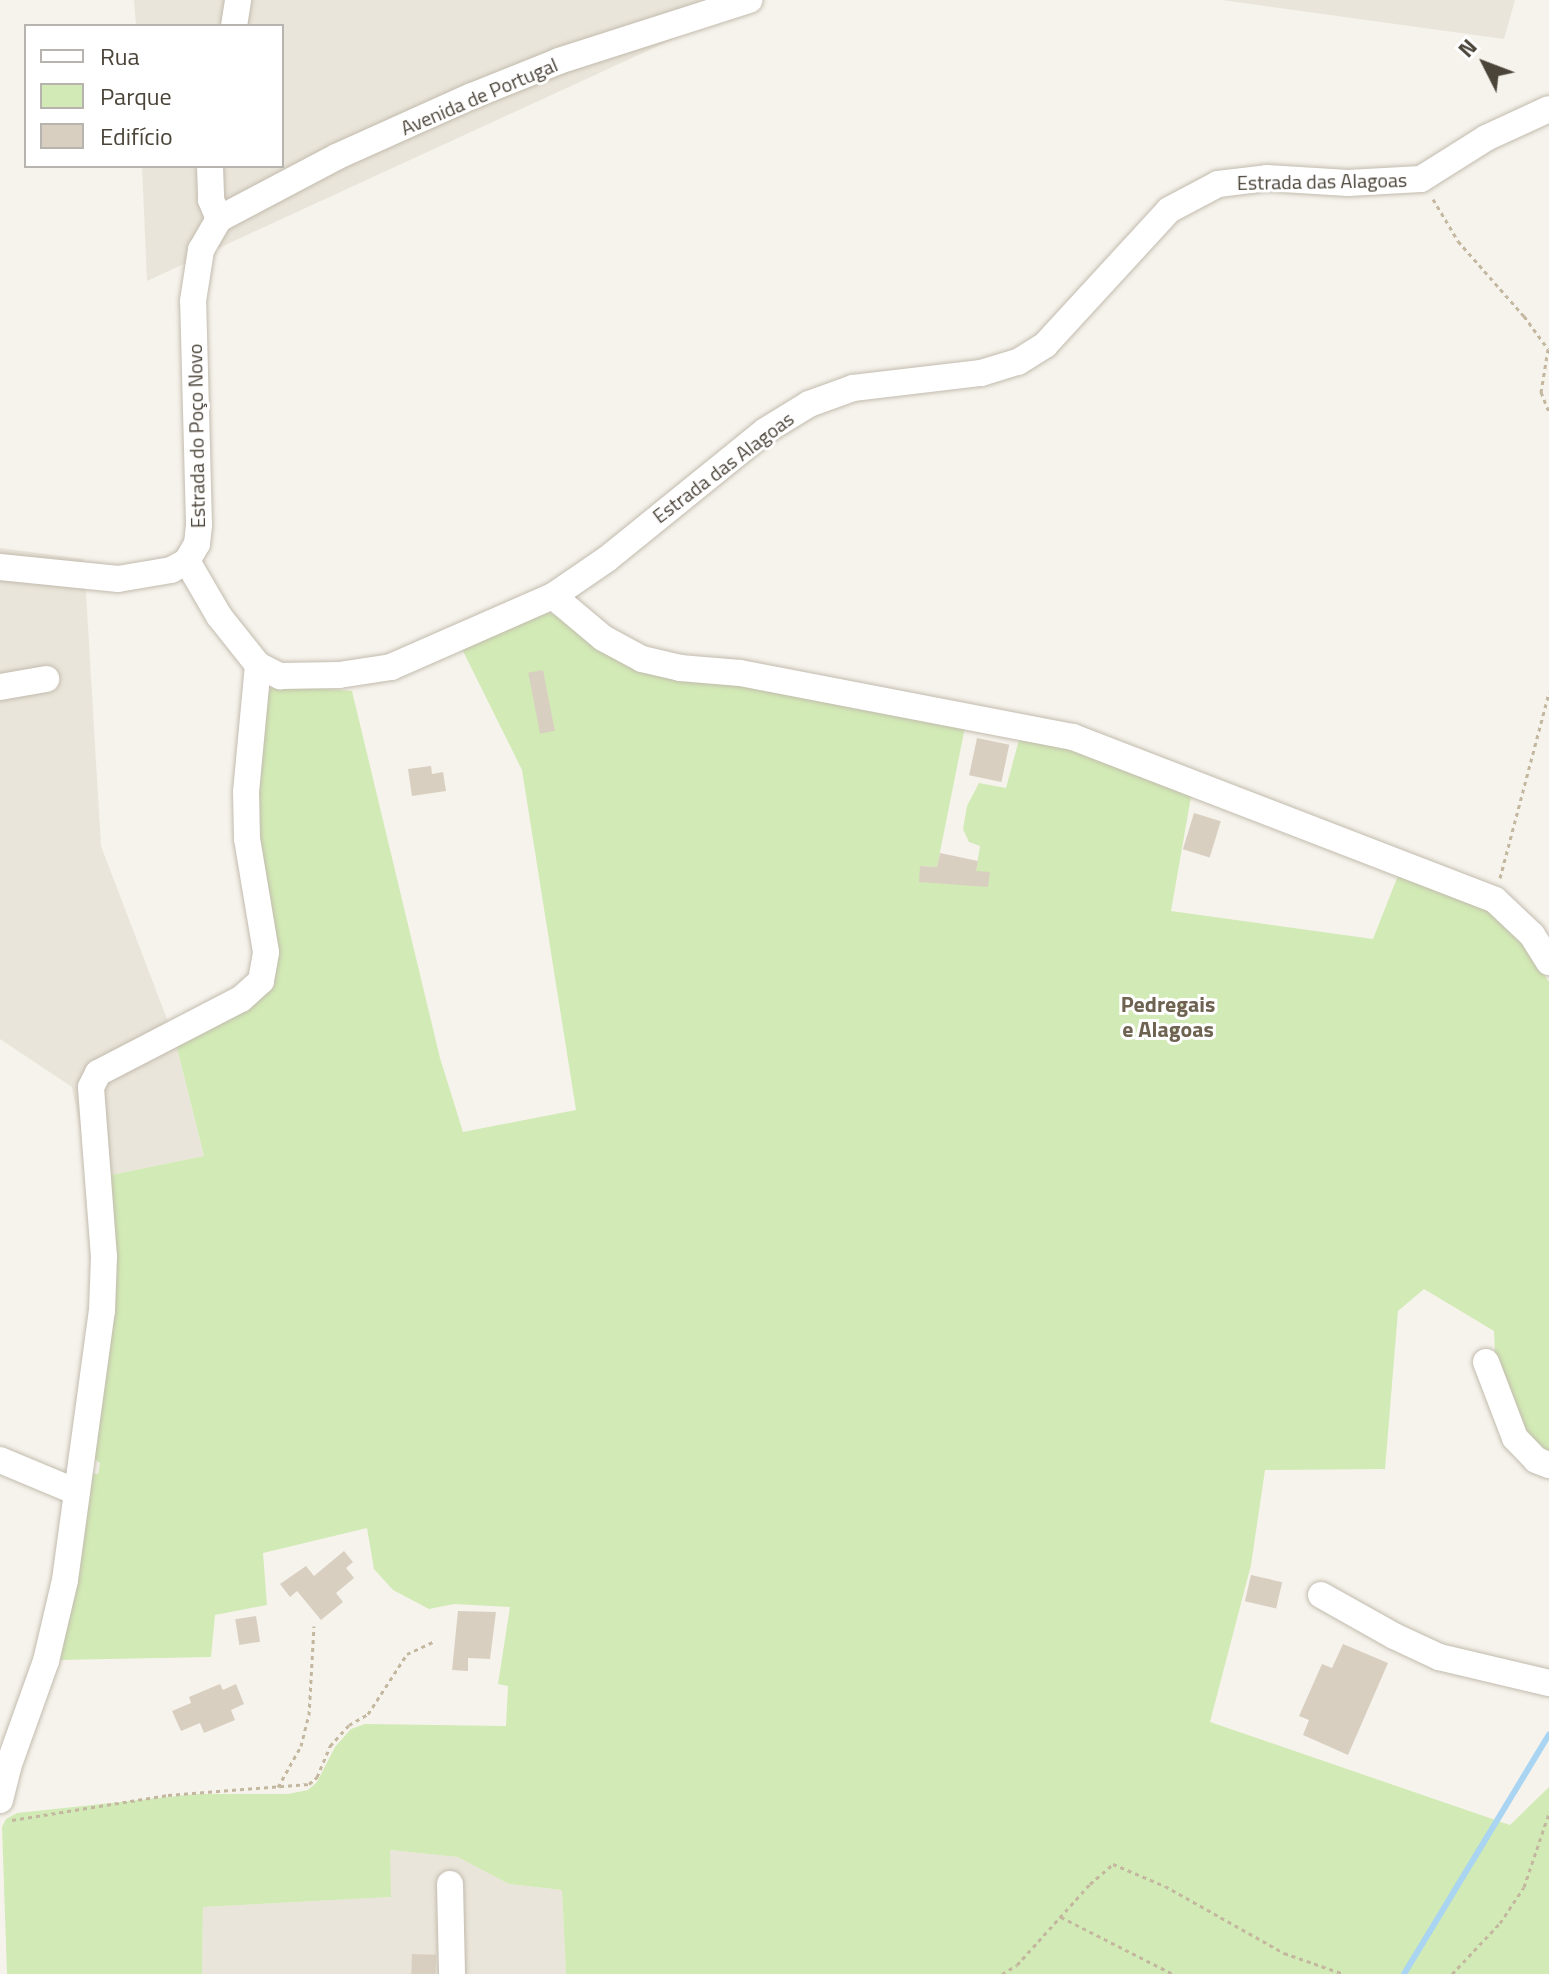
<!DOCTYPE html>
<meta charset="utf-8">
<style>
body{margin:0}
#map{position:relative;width:1549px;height:1974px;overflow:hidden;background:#f6f3ec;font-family:"Titillium Web",sans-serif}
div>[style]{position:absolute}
.residential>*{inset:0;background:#eae5da}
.green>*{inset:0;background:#d2eab5}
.stream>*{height:6px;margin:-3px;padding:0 3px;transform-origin:3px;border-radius:3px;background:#a9d4f2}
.building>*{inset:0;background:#d8cfc1;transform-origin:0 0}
.path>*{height:3px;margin-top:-1.5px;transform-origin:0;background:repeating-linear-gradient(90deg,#c4b79f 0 4px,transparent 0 8px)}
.roads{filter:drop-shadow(0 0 2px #c2bbae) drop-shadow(0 0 2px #c2bbae)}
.minor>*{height:26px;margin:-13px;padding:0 13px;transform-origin:13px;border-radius:13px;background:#fff}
span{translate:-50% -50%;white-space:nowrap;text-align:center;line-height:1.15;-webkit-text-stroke:6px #fff;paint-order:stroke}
.street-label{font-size:20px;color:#4b4439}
.neighbourhood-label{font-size:22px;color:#6e6250;font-weight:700}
.legend{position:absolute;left:24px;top:24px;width:260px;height:144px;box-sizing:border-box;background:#fff;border:2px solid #b7b4b0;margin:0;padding:10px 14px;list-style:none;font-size:24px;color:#4b4439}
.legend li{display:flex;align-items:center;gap:16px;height:40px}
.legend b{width:40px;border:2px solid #b7b4b0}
.north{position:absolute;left:1445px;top:24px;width:80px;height:80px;-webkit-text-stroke:6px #fff;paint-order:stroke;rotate:312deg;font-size:22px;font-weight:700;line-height:32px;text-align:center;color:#4b4439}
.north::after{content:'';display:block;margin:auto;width:28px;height:36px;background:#4b4439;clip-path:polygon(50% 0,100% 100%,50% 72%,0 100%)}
</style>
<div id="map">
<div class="residential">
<i style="clip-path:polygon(134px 0,758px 0,147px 281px,142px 166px,282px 166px,282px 26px,136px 26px)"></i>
<i style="clip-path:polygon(1222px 0,1515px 0,1504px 39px)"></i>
<i style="clip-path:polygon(0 548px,84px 559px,101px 846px,175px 1040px,204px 1156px,106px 1176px,88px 1171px,72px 1087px,0 1039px)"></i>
<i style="clip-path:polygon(390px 1850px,459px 1857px,509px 1884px,562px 1890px,566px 1974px,202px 1974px,203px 1907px,390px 1897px)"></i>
</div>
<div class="green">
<i style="clip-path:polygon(548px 613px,565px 618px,593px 642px,966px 722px,937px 867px,920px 866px,920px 882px,976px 871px,980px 846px,969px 842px,963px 829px,967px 806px,979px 783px,1006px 788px,1020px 736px,1075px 750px,1192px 791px,1171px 911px,1373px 939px,1401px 868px,1495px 911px,1517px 934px,1549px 982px,1549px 1457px,1533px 1450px,1496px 1378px,1494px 1331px,1424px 1289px,1398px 1311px,1385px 1469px,1265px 1470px,1251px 1565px,1210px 1722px,1510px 1825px,1549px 1787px,1549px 1974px,566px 1974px,562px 1890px,509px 1884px,458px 1857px,390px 1850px,391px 1897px,203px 1907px,202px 1974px,7px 1974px,2px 1827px,6px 1819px,17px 1813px,196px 1794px,288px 1794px,308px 1790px,317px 1782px,335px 1747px,351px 1729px,365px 1724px,506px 1726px,508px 1686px,498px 1684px,510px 1607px,454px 1604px,429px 1609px,393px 1590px,374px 1569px,367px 1528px,263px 1553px,267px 1605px,215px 1615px,211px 1657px,58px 1660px,89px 1473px,98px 1474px,100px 1463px,92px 1457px,106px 1176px,204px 1156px,175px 1040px,262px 997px,274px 987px,273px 919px,255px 819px,268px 692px,274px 685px,352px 691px,440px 1058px,463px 1132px,576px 1110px,522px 770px,462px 649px,534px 616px)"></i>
</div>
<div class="stream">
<i style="left:1404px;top:1974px;width:280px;rotate:-58.8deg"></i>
</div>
<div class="building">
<i style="left:543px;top:670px;width:62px;height:15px;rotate:79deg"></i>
<i style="left:977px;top:738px;width:33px;height:38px;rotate:12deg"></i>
<i style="clip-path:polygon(431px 766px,432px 774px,443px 772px,446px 791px,412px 796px,408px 769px)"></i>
<i style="left:1194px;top:813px;width:28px;height:38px;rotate:17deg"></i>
<i style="clip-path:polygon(940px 853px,978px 861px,976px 871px,990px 872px,988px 887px,919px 882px,920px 866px,937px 867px)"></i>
<i style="clip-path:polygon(344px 1551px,353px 1562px,346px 1568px,354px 1578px,336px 1593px,343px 1602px,321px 1620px,297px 1591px,290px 1597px,280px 1584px,306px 1566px,314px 1576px)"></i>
<i style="left:1251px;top:1575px;width:32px;height:27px;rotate:13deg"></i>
<i style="clip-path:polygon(458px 1611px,496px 1612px,490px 1659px,468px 1658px,468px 1671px,452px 1670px)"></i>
<i style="left:256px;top:1616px;width:26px;height:21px;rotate:81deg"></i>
<i style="clip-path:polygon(1343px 1644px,1388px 1663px,1348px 1755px,1303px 1735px,1309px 1720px,1299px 1716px,1322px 1664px,1332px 1668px)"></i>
<i style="clip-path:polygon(220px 1684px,223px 1690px,236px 1684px,244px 1704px,231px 1710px,235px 1720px,204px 1733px,200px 1723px,181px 1731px,172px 1711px,191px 1703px,189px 1697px)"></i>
<i style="left:412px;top:1954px;width:24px;height:20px;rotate:2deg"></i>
</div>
<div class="path">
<i style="left:1433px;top:199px;width:49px;rotate:59.2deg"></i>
<i style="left:1458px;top:241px;width:100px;rotate:48.7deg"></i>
<i style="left:1524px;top:316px;width:41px;rotate:54deg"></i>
<i style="left:1548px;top:349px;width:44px;rotate:99.2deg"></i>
<i style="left:1541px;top:392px;width:22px;rotate:68deg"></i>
<i style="left:1500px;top:878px;width:192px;rotate:-75.2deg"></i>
<i style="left:278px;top:1787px;width:47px;rotate:-60.7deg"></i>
<i style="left:301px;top:1746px;width:32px;rotate:-76deg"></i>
<i style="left:309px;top:1715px;width:89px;rotate:-86.8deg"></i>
<i style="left:12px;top:1820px;width:158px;rotate:-9.1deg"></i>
<i style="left:168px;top:1795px;width:141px;rotate:-4.5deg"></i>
<i style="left:309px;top:1784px;width:11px;rotate:-41deg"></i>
<i style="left:317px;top:1777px;width:34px;rotate:-67deg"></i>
<i style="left:330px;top:1746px;width:28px;rotate:-48deg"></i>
<i style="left:349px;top:1725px;width:22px;rotate:-30deg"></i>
<i style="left:368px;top:1714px;width:72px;rotate:-57deg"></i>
<i style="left:407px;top:1654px;width:31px;rotate:-25deg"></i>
<i style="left:1061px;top:1917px;width:126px;rotate:27deg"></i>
<i style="left:1002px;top:1974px;width:17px;rotate:-31deg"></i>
<i style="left:1017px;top:1965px;width:109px;rotate:-48deg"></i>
<i style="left:1090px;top:1884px;width:30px;rotate:-41deg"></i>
<i style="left:1113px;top:1864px;width:56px;rotate:22.9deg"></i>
<i style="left:1165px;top:1886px;width:137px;rotate:29.4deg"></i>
<i style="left:1284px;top:1953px;width:64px;rotate:19.3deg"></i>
<i style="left:1452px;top:1974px;width:70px;rotate:-46.7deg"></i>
<i style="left:1500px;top:1923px;width:43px;rotate:-56.3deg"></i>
<i style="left:1524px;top:1887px;width:78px;rotate:-71.3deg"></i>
</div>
<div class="roads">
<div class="minor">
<i style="left:234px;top:26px;width:26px;rotate:-81deg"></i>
<i style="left:210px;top:166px;width:34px;rotate:88deg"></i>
<i style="left:211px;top:200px;width:21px;rotate:67deg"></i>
<i style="left:187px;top:561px;width:64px;rotate:59.8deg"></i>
<i style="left:219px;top:616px;width:63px;rotate:51.5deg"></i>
<i style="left:258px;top:665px;width:25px;rotate:27deg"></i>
<i style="left:280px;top:676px;width:59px;rotate:-1deg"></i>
<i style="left:339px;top:675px;width:53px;rotate:-8.7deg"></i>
<i style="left:391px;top:667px;width:177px;rotate:-23.7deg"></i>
<i style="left:553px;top:596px;width:65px;rotate:-34.4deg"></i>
<i style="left:607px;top:559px;width:203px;rotate:-39deg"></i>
<i style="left:765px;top:431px;width:52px;rotate:-31.5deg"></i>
<i style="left:809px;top:404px;width:47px;rotate:-20deg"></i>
<i style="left:853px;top:388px;width:129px;rotate:-6.7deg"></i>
<i style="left:981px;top:373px;width:39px;rotate:-17deg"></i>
<i style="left:1018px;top:362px;width:32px;rotate:-32deg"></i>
<i style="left:1045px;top:345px;width:183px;rotate:-47.4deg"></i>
<i style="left:1169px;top:210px;width:55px;rotate:-28deg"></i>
<i style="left:1218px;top:184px;width:49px;rotate:-7deg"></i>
<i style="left:1267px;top:178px;width:81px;rotate:3.5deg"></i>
<i style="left:1348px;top:183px;width:73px;rotate:-3.1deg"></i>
<i style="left:1421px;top:179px;width:77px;rotate:-32.2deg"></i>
<i style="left:1486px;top:138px;width:69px;rotate:-24.7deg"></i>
<i style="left:0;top:567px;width:119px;rotate:5.8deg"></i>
<i style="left:118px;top:579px;width:54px;rotate:-9.6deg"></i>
<i style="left:171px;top:570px;width:18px;rotate:-29deg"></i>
<i style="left:187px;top:561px;width:20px;rotate:-60deg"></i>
<i style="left:197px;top:544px;width:19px;rotate:-84deg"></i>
<i style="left:199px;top:525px;width:224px;rotate:-91.5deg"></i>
<i style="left:193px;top:301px;width:52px;rotate:-81.1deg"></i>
<i style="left:201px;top:250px;width:36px;rotate:-60deg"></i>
<i style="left:219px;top:219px;width:132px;rotate:-27.9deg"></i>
<i style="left:336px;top:157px;width:149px;rotate:-24.2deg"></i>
<i style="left:472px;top:96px;width:94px;rotate:-21.9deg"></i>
<i style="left:559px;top:61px;width:200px;rotate:-17.8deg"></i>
<i style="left:553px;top:596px;width:65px;rotate:40deg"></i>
<i style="left:603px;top:638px;width:44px;rotate:28.3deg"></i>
<i style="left:642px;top:659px;width:39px;rotate:13deg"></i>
<i style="left:680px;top:668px;width:60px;rotate:4.8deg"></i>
<i style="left:740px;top:673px;width:339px;rotate:10.9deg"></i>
<i style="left:1073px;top:737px;width:452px;rotate:21.1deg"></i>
<i style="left:1495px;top:900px;width:51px;rotate:43.4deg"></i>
<i style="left:1532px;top:935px;width:32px;rotate:58deg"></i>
<i style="left:0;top:687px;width:47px;rotate:-9.9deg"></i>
<i style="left:1486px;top:1362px;width:81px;rotate:69.1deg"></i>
<i style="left:1515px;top:1438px;width:30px;rotate:46deg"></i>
<i style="left:1536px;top:1460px;width:14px;rotate:21deg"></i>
<i style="left:0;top:1460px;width:83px;rotate:22.6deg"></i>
<i style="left:1321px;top:1595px;width:84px;rotate:29.3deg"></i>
<i style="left:1394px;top:1636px;width:50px;rotate:25deg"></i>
<i style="left:1439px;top:1657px;width:113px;rotate:13.3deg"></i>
<i style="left:0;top:1800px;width:34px;rotate:-76deg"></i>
<i style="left:8px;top:1767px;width:113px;rotate:-70.3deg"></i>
<i style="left:46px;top:1661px;width:83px;rotate:-76.8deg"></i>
<i style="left:65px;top:1580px;width:272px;rotate:-82.2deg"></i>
<i style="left:102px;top:1311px;width:54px;rotate:-87.9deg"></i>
<i style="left:104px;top:1257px;width:170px;rotate:-94.4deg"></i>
<i style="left:91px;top:1087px;width:16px;rotate:-63deg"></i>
<i style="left:98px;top:1073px;width:161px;rotate:-27.4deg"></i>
<i style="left:241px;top:999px;width:27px;rotate:-42deg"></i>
<i style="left:261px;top:981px;width:29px;rotate:-80deg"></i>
<i style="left:266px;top:952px;width:115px;rotate:-99.5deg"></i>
<i style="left:247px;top:839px;width:47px;rotate:-91.2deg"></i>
<i style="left:246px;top:792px;width:128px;rotate:-84.6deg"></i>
<i style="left:450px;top:1884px;width:90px;rotate:88.7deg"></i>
</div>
</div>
<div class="street-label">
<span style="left:479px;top:96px;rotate:-23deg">Avenida de Portugal</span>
<span style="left:1322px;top:181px;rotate:-1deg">Estrada das Alagoas</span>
<span style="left:196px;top:436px;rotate:-91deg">Estrada do Poço Novo</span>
<span style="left:723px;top:467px;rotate:-37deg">Estrada das Alagoas</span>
</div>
<div class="neighbourhood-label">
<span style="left:1168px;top:1017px">Pedregais<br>e Alagoas</span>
</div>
<ul class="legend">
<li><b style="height:10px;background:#fff"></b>Rua</li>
<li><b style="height:22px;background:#d2eab5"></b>Parque</li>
<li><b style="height:22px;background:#d8cfc1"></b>Edifício</li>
</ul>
<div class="north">N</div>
</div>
